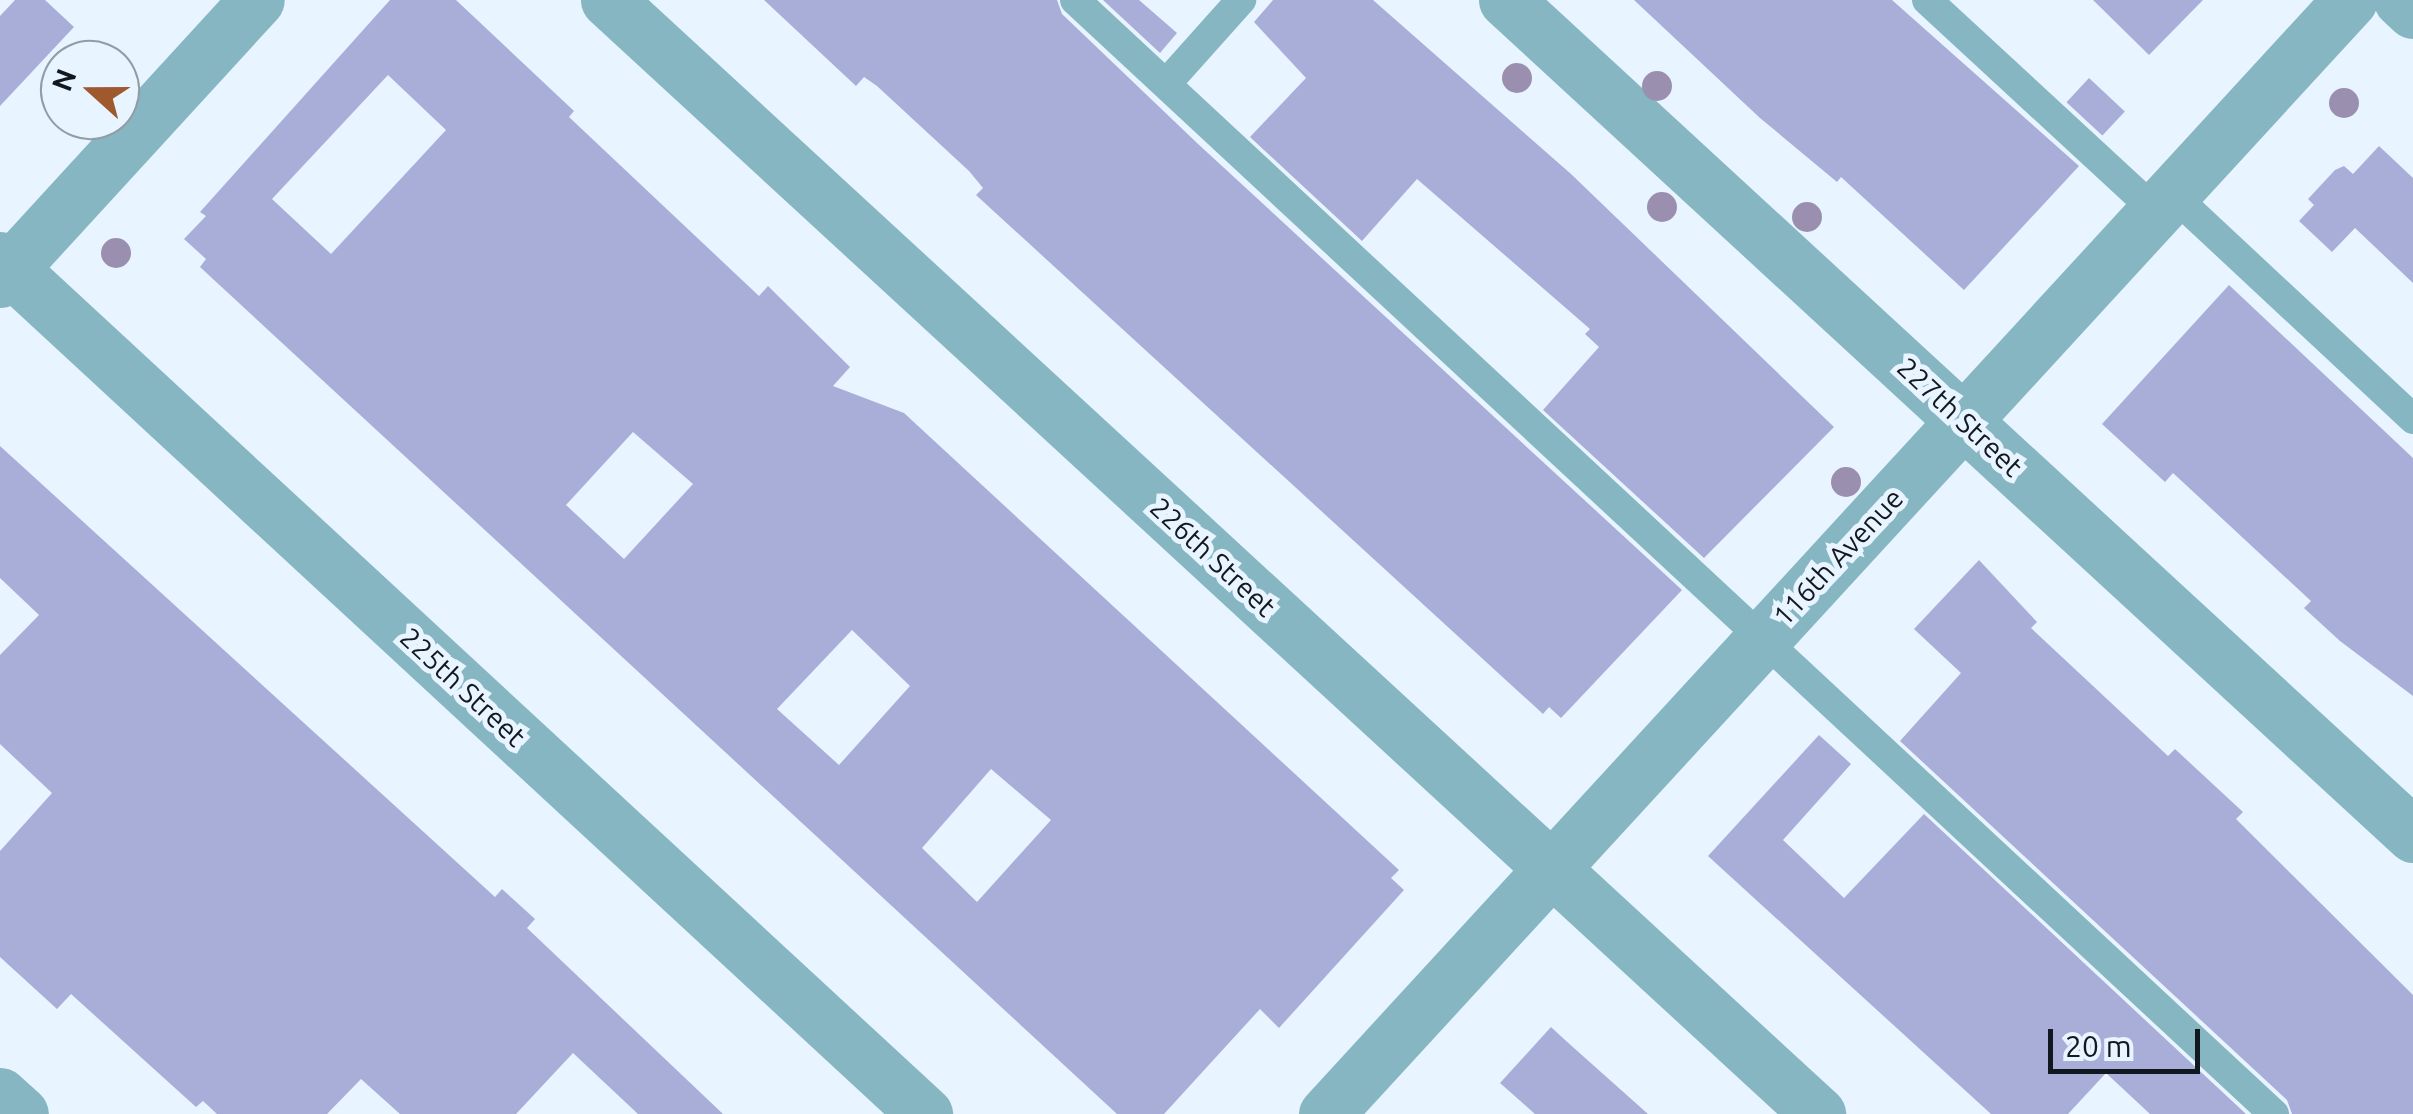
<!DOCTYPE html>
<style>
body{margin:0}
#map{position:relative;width:2413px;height:1114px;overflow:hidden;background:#e8f4ff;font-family:Ubuntu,sans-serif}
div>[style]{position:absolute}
.building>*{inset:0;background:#a9aed9;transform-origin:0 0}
.service>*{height:30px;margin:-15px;padding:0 15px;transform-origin:15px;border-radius:15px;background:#85b6c1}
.minor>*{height:55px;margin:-27.5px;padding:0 27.5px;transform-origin:27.5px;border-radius:27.5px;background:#85b6c1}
.trees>*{width:30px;height:30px;margin:-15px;border-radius:50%;background:#9b8fb0}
span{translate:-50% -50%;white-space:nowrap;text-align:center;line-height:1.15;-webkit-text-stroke:10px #e8f4ff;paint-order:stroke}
.street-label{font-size:28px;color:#12181f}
.north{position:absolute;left:40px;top:40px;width:100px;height:100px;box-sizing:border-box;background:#e8f4ff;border:2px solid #929ca5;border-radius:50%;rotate:291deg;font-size:28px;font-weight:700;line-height:40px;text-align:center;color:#12181f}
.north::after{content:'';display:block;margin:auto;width:35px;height:45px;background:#9e592d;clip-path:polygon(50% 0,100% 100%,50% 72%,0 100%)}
.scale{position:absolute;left:2048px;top:1029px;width:152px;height:45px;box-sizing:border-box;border:5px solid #12181f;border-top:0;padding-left:12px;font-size:30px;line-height:35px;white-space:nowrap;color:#12181f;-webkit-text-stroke:8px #e8f4ff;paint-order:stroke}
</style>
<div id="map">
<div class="building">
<i style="clip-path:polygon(15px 0,45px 0,74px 27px,0 106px,0 16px)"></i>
<i style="clip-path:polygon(evenodd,390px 0,456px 0,574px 111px,569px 117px,759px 296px,768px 286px,850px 367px,833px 386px,904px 413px,1399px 870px,1391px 878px,1404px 890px,1279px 1028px,1260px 1009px,1164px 1114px,1117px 1114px,200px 267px,206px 259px,184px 239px,206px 216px,200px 212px,390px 0,388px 75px,446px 130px,331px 254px,272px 199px,388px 75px,390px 0,633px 432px,693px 484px,624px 559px,566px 505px,633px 432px,390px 0,852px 630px,910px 686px,839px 765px,777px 709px,852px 630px,390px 0,991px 769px,1051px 820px,977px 902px,922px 848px,991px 769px)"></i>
<i style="clip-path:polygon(764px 0,1057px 0,1062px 14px,1197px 143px,1682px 590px,1561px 718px,1549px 707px,1543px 714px,976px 195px,983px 188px,969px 171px,877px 86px,864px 77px,856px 86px)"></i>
<i style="clip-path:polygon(1103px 0,1139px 0,1177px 33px,1160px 53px)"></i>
<i style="clip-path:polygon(1273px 0,1373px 0,1571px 174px,1834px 427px,1704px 558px,1543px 410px,1599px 347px,1585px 334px,1590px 329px,1417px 179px,1362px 241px,1250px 137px,1306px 78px,1254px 22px)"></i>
<i style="clip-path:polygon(1634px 0,1892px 0,2079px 166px,1964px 290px,1841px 177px,1837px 182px,1760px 118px)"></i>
<i style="clip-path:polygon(2093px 0,2203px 0,2149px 55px)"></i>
<i style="left:2089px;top:78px;width:49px;height:33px;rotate:43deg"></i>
<i style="clip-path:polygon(2379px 146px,2413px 178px,2413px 283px,2355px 228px,2332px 252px,2299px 221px,2314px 205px,2308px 199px,2335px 170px,2344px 166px,2353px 174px)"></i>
<i style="clip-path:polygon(2229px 285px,2413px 458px,2413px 696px,2340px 641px,2304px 608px,2311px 601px,2173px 473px,2165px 482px,2102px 424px)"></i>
<i style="clip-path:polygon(0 446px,495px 897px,502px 889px,535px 919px,527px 928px,723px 1114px,638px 1114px,573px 1053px,516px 1114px,400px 1114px,361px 1079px,327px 1114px,217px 1114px,203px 1101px,196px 1107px,71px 994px,57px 1009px,0 957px,0 851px,52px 793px,0 744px,0 655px,39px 615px,0 578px)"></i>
<i style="clip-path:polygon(1979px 560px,2037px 622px,2031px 628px,2168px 756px,2175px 749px,2243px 812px,2236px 819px,2413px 995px,2413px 1114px,2292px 1114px,2287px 1100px,1900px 741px,1961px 673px,1914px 629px)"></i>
<i style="clip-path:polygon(1819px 735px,1851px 764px,1783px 840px,1844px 898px,1924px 814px,2246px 1114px,2150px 1114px,2106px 1073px,2068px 1114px,1991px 1114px,1708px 856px)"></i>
<i style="clip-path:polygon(1551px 1027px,1565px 1040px,1648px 1114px,1535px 1114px,1500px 1083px)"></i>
</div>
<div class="service">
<i style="left:1075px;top:0;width:1637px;rotate:42.9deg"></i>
<i style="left:1927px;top:0;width:311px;rotate:42.7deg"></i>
<i style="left:1166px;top:84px;width:113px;rotate:-48.2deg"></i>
<i style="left:2172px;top:194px;width:330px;rotate:43deg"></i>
</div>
<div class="minor">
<i style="left:608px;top:0;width:1645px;rotate:42.63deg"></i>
<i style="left:1506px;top:0;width:1233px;rotate:42.63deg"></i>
<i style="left:2401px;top:0;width:16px;rotate:43deg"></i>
<i style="left:0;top:259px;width:1260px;rotate:42.75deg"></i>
<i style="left:0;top:280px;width:380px;rotate:-47.5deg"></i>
<i style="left:0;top:1095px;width:28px;rotate:42deg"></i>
<i style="left:1326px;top:1114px;width:1513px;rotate:-47.41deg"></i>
</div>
<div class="trees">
<i style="left:1517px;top:78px"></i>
<i style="left:1657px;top:86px"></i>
<i style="left:2344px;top:103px"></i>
<i style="left:1662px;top:207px"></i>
<i style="left:1807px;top:217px"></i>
<i style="left:116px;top:253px"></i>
<i style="left:1846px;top:482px"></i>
</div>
<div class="street-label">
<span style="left:1960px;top:417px;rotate:43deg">227th Street</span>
<span style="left:1213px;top:557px;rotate:43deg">226th Street</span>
<span style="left:1838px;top:557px;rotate:-47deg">116th Avenue</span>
<span style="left:463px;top:687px;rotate:43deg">225th Street</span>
</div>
<div class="north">N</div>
<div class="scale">20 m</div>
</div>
